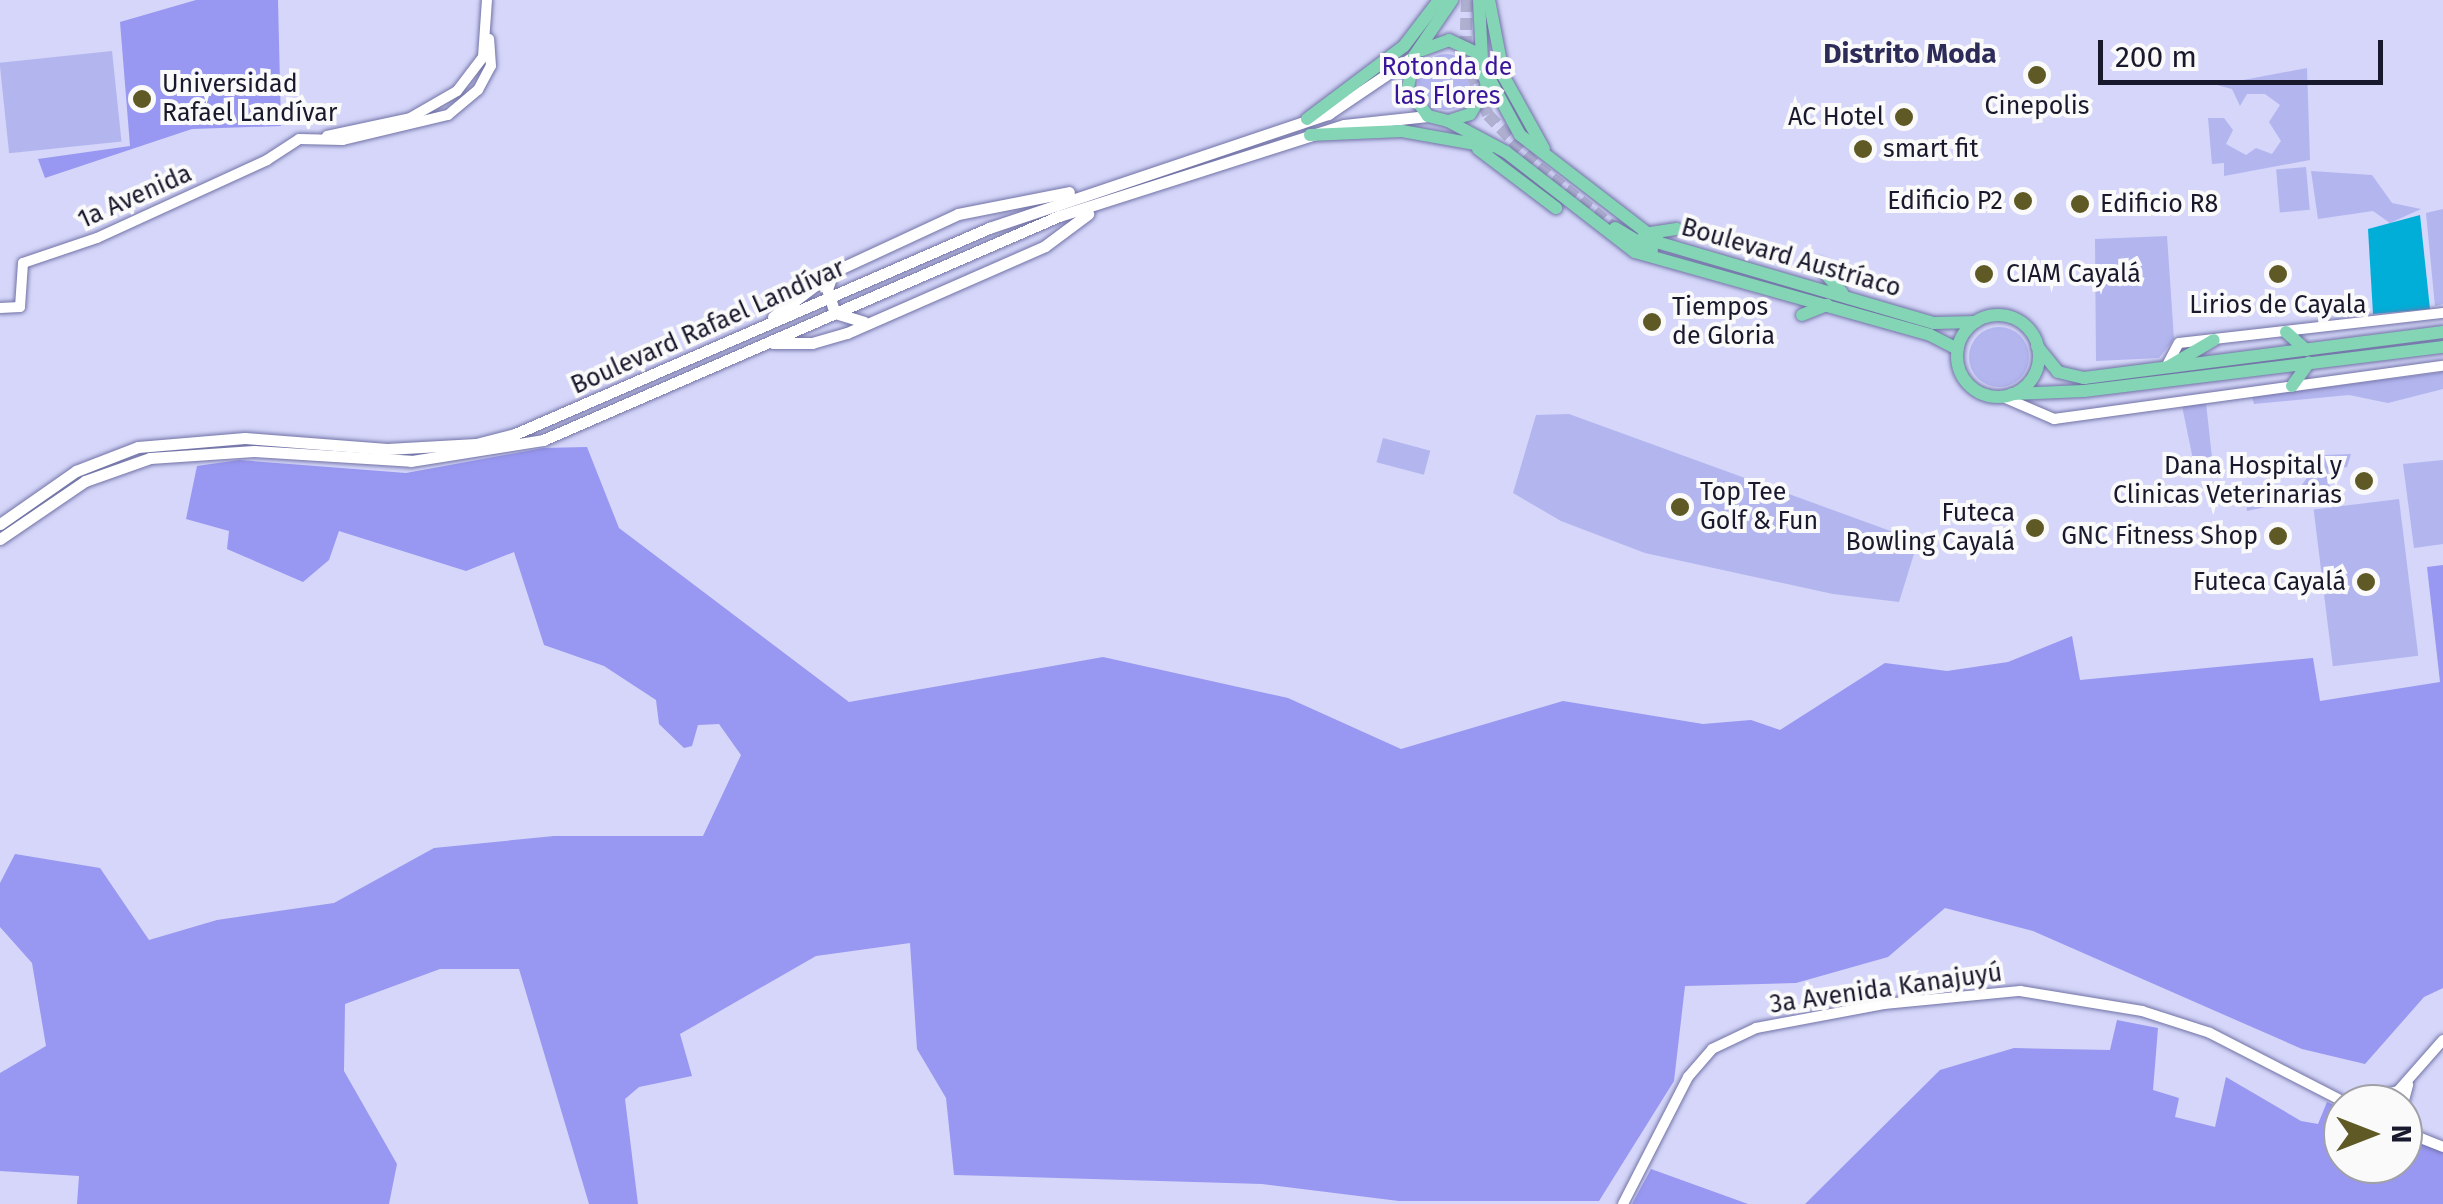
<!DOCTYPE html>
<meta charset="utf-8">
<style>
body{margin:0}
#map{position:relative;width:2443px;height:1204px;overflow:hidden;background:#d5d6f9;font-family:"Fira Sans",sans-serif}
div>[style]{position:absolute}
.green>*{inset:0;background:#b3b5ef;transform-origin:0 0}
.round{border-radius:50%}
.forest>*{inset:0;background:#9897f1}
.water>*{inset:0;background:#00aed8}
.primary-tunnel>*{height:12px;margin-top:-6px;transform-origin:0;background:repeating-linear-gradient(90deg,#afb0d0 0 12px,transparent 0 18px)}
.roads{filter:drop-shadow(0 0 2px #7172a6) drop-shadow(0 0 2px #7172a6)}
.tertiary>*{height:10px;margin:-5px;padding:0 5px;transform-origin:5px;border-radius:5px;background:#fff}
.secondary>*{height:11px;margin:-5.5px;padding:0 5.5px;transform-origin:5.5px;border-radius:5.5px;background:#fff}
.primary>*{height:12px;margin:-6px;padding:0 6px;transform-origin:6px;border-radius:6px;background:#84d4b6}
.primary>.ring{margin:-6px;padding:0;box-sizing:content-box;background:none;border:12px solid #84d4b6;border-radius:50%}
.dots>*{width:28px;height:28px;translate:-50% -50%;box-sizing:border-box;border:5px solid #fafafa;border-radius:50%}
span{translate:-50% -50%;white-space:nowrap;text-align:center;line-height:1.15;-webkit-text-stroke:8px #fafafa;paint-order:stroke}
.park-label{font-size:25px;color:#39159b}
.poi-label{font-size:25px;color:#19192d}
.left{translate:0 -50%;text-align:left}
.right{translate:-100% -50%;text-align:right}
.street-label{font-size:25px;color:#19192d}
.neighbourhood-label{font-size:28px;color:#2d2b58;font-weight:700}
.north{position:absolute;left:2323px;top:1084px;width:100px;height:100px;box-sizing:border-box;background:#fafafa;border:2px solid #a0a0a8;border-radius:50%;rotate:90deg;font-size:28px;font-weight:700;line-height:40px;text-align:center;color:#19192d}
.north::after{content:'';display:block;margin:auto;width:35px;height:45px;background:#5e5925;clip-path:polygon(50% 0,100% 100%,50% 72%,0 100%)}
.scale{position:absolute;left:2098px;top:40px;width:285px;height:45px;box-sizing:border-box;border:5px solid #19192d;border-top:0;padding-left:12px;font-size:30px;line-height:35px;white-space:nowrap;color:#19192d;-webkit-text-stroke:8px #fafafa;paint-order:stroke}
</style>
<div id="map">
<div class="green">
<i style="left:112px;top:51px;width:91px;height:113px;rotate:84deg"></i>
<i class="round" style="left:1418px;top:54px;width:56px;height:56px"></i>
<i style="clip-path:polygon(2307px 68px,2310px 160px,2224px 176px,2224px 163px,2212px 164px,2208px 118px,2224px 118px,2233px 130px,2226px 144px,2246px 155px,2256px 148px,2272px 154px,2281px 141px,2269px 122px,2280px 105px,2265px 94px,2247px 94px,2240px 106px,2232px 89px,2217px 85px)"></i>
<i style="left:2306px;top:167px;width:43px;height:30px;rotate:85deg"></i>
<i style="clip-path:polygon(2311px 171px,2372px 175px,2392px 203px,2421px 209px,2390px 223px,2373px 211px,2318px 219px)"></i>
<i style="clip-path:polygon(2443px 209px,2443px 304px,2435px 306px,2426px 213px)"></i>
<i style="clip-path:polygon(2167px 236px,2174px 339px,2159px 358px,2096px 361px,2095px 239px)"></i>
<i class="round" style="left:1969px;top:327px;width:60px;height:60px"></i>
<i style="clip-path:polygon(2443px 372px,2443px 389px,2388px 403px,2349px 395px,2254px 404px,2252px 397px)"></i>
<i style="clip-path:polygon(2206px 403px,2213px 467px,2195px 469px,2182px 406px)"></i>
<i style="clip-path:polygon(1569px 414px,1918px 541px,1899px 602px,1833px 594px,1645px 553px,1561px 521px,1513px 493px,1536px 415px)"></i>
<i style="left:1383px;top:438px;width:49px;height:25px;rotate:15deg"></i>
<i style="clip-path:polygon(2351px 454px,2347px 467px,2328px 469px,2330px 493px,2247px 511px,2246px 498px,2298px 490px,2324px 455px)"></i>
<i style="clip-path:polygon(2443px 460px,2443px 544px,2414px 548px,2403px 464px)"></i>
<i style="left:2399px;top:499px;width:158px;height:86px;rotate:83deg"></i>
</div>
<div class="forest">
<i style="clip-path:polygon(196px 0,278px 0,281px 126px,192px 129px,45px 178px,38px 159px,130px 146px,120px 22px)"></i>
<i style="clip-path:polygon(587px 447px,619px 528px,849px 702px,1103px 657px,1288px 698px,1401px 749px,1563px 701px,1703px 724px,1751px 720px,1780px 730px,1885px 663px,1947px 671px,2008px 662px,2072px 636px,2080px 680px,2313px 658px,2320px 701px,2440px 682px,2427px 567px,2443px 565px,2443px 988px,2424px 997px,2365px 1064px,2302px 1049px,2033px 931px,1945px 908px,1888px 957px,1796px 983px,1685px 986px,1674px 1081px,1599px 1201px,1399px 1201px,1262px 1184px,954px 1175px,946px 1098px,917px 1049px,910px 943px,816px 956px,680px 1034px,692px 1076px,639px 1087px,625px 1099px,638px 1204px,589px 1204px,519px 969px,440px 969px,345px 1004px,344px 1071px,397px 1164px,389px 1204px,77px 1204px,79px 1176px,0 1171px,0 1073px,46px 1046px,32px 963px,0 927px,0 883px,15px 854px,100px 868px,149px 940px,217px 920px,334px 903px,434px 848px,554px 836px,703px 836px,741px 755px,719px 724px,698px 725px,692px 746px,684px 748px,659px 724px,656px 700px,604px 666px,544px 645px,514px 552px,466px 571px,339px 531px,329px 560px,303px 582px,227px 549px,229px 531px,186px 519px,197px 466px,239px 460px,406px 473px,543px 448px)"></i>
<i style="clip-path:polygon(2117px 1020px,2158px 1028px,2153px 1090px,2179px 1098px,2175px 1117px,2215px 1127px,2226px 1077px,2301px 1121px,2318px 1124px,2327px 1102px,2343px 1109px,2343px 1164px,2403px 1164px,2403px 1137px,2443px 1152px,2443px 1204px,1805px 1204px,1940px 1070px,2014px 1048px,2110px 1050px)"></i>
<i style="clip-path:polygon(1651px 1169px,1748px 1204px,1632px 1204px)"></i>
</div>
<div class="water">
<i style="clip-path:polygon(2420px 215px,2430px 309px,2373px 314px,2368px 229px)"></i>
</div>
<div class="primary-tunnel">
<i style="left:1467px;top:0;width:56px;rotate:92deg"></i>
<i style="left:1465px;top:56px;width:63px;rotate:68.7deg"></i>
<i style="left:1488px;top:115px;width:72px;rotate:46.1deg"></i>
<i style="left:1538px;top:167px;width:98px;rotate:38.4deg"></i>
</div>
<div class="roads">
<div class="tertiary">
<i style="left:327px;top:136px;width:85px;rotate:-12.2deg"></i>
<i style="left:410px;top:118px;width:54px;rotate:-29.9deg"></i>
<i style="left:457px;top:91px;width:43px;rotate:-52.6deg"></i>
<i style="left:483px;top:57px;width:57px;rotate:-86deg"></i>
<i style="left:0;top:308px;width:20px;rotate:-3deg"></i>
<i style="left:20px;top:307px;width:44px;rotate:-86.1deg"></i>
<i style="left:23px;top:263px;width:78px;rotate:-18.7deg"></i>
<i style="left:97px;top:238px;width:187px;rotate:-24.6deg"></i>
<i style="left:267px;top:160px;width:38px;rotate:-33deg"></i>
<i style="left:299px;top:139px;width:44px;rotate:1.3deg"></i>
<i style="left:343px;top:140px;width:108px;rotate:-13.4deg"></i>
<i style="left:448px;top:115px;width:39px;rotate:-40deg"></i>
<i style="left:478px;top:90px;width:27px;rotate:-62deg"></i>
<i style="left:491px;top:66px;width:27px;rotate:-94deg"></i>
<i style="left:2166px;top:367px;width:27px;rotate:-62deg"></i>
<i style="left:2179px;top:343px;width:266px;rotate:-6.5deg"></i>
<i style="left:2003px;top:397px;width:56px;rotate:23.3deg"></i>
<i style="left:2054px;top:419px;width:393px;rotate:-7.8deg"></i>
<i style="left:2346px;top:1103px;width:53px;rotate:-13deg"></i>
<i style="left:2398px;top:1091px;width:68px;rotate:-48.6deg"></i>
<i style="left:2403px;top:1104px;width:20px;rotate:-75deg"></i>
<i style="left:2403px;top:1131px;width:43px;rotate:21.8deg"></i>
<i style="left:1623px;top:1204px;width:143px;rotate:-62.9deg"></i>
<i style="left:1688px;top:1077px;width:37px;rotate:-49deg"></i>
<i style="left:1712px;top:1049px;width:49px;rotate:-25.5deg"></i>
<i style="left:1756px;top:1028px;width:130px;rotate:-10.6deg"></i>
<i style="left:1884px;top:1004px;width:137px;rotate:-5.5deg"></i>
<i style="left:2020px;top:991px;width:124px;rotate:9.3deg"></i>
<i style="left:2142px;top:1011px;width:71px;rotate:17.9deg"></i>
<i style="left:2210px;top:1033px;width:155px;rotate:27.2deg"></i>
</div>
<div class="secondary">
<i style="left:833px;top:272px;width:18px;rotate:109deg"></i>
<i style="left:827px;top:289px;width:25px;rotate:72deg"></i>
<i style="left:835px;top:313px;width:30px;rotate:17deg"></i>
<i style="left:773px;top:317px;width:75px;rotate:-36.9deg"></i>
<i style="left:833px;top:272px;width:138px;rotate:-24.9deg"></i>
<i style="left:958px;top:214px;width:113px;rotate:-11.2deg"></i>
<i style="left:773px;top:343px;width:39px"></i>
<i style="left:812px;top:343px;width:36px;rotate:-16deg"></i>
<i style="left:847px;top:333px;width:216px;rotate:-23.7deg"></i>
<i style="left:1045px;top:246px;width:54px;rotate:-36.7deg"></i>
<i style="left:0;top:524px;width:93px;rotate:-34.9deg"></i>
<i style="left:76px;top:471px;width:66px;rotate:-21.2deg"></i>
<i style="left:138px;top:447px;width:107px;rotate:-4.8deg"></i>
<i style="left:245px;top:438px;width:142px;rotate:4.4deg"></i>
<i style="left:387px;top:449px;width:89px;rotate:-3.2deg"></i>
<i style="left:476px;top:444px;width:40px;rotate:-14.4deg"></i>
<i style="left:515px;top:434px;width:517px;rotate:-23.49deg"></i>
<i style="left:989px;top:228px;width:358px;rotate:-18.6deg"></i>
<i style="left:1328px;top:114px;width:104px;rotate:-34deg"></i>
<i style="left:0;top:539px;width:103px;rotate:-34.3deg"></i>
<i style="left:85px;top:481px;width:69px;rotate:-19.5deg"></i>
<i style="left:150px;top:458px;width:104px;rotate:-3.9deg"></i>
<i style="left:254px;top:451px;width:157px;rotate:3.6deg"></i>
<i style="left:411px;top:461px;width:134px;rotate:-9deg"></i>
<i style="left:543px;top:440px;width:563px;rotate:-23.47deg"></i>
<i style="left:1059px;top:216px;width:299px;rotate:-17.7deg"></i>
<i style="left:1344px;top:125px;width:84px;rotate:-6.1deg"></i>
</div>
<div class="primary">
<i style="left:1479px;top:0;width:59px;rotate:87.1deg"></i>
<i style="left:1489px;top:0;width:78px;rotate:79deg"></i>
<i style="left:1504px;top:77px;width:82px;rotate:60.9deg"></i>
<i style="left:1422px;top:50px;width:29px;rotate:-20deg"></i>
<i style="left:1449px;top:40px;width:31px;rotate:25deg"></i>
<i style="left:1477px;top:53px;width:34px;rotate:73deg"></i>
<i style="left:1487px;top:86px;width:33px;rotate:121deg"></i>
<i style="left:1470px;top:114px;width:23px;rotate:162deg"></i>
<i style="left:1448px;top:121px;width:21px;rotate:-166deg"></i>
<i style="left:1428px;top:116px;width:34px;rotate:-126deg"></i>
<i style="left:1408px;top:88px;width:33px;rotate:-79deg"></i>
<i style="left:1414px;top:56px;width:68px;rotate:-55.8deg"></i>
<i style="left:1487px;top:74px;width:69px;rotate:61.6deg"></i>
<i style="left:1520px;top:135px;width:177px;rotate:37.6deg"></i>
<i style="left:1660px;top:243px;width:285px;rotate:16.3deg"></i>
<i style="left:1934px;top:323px;width:42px;rotate:-1.4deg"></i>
<i style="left:1307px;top:119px;width:121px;rotate:-37deg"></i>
<i style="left:1404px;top:46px;width:58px;rotate:-52.7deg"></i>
<i style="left:1448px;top:121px;width:66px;rotate:28.1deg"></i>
<i style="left:1506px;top:152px;width:163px;rotate:37.8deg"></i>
<i style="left:1635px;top:252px;width:306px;rotate:15.7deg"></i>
<i style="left:1930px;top:335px;width:31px;rotate:27deg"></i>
<i style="left:1310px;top:135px;width:92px;rotate:-2.5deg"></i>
<i style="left:1402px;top:131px;width:90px;rotate:10.2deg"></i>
<i style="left:1478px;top:149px;width:98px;rotate:37.1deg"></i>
<i style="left:1615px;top:228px;width:43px;rotate:30.7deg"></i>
<i style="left:1644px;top:234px;width:33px;rotate:-9deg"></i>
<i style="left:1818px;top:265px;width:37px;rotate:49deg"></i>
<i style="left:1802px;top:315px;width:27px;rotate:-22deg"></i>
<i class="ring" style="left:1957px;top:315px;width:70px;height:70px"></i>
<i style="left:2286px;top:332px;width:27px;rotate:42deg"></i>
<i style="left:2037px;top:346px;width:33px;rotate:51deg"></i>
<i style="left:2058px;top:372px;width:27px;rotate:13deg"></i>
<i style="left:2084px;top:378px;width:362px;rotate:-7.3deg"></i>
<i style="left:2168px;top:367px;width:53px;rotate:-30.4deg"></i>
<i style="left:2292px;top:386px;width:29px;rotate:-54deg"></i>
<i style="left:2012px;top:394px;width:72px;rotate:-2.4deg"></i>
<i style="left:2084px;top:391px;width:362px;rotate:-7deg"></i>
</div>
</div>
<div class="dots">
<i style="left:2037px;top:75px;background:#5e5925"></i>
<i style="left:142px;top:99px;background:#5e5925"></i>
<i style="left:1904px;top:117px;background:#5e5925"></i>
<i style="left:1863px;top:149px;background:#5e5925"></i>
<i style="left:2023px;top:201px;background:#5e5925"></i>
<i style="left:2080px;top:204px;background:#5e5925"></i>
<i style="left:1984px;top:274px;background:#5e5925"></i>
<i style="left:2278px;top:274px;background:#5e5925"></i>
<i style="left:1652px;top:322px;background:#5e5925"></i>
<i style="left:2364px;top:481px;background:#5e5925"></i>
<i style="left:1680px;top:507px;background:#5e5925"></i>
<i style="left:2035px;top:528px;background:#5e5925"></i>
<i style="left:2278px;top:536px;background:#5e5925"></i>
<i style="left:2366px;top:582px;background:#5e5925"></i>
</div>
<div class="park-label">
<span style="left:1447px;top:82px">Rotonda de<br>las Flores</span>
</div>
<div class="poi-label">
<span class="left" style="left:162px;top:99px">Universidad<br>Rafael Landívar</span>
<span style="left:2037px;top:106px">Cinepolis</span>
<span class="right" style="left:1884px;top:117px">AC Hotel</span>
<span class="left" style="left:1883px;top:149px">smart fit</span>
<span class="right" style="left:2003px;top:201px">Edificio P2</span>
<span class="left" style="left:2100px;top:204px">Edificio R8</span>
<span class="left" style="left:2006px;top:274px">CIAM Cayalá</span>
<span style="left:2278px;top:305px">Lirios de Cayala</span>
<span class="left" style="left:1672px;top:322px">Tiempos<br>de Gloria</span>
<span class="right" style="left:2342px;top:481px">Dana Hospital y<br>Clinicas Veterinarias</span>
<span class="left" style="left:1700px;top:507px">Top Tee<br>Golf &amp; Fun</span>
<span class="right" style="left:2015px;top:528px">Futeca<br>Bowling Cayalá</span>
<span class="right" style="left:2258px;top:536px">GNC Fitness Shop</span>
<span class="right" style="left:2346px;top:582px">Futeca Cayalá</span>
</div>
<div class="street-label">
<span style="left:135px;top:197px;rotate:-24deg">1a Avenida</span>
<span style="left:1791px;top:258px;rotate:16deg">Boulevard Austríaco</span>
<span style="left:708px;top:327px;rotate:-24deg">Boulevard Rafael Landívar</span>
<span style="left:1886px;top:989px;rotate:-8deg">3a Avenida Kanajuyú</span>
</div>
<div class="neighbourhood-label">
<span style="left:1910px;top:54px">Distrito Moda</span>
</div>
<div class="north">N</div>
<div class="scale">200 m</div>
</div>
